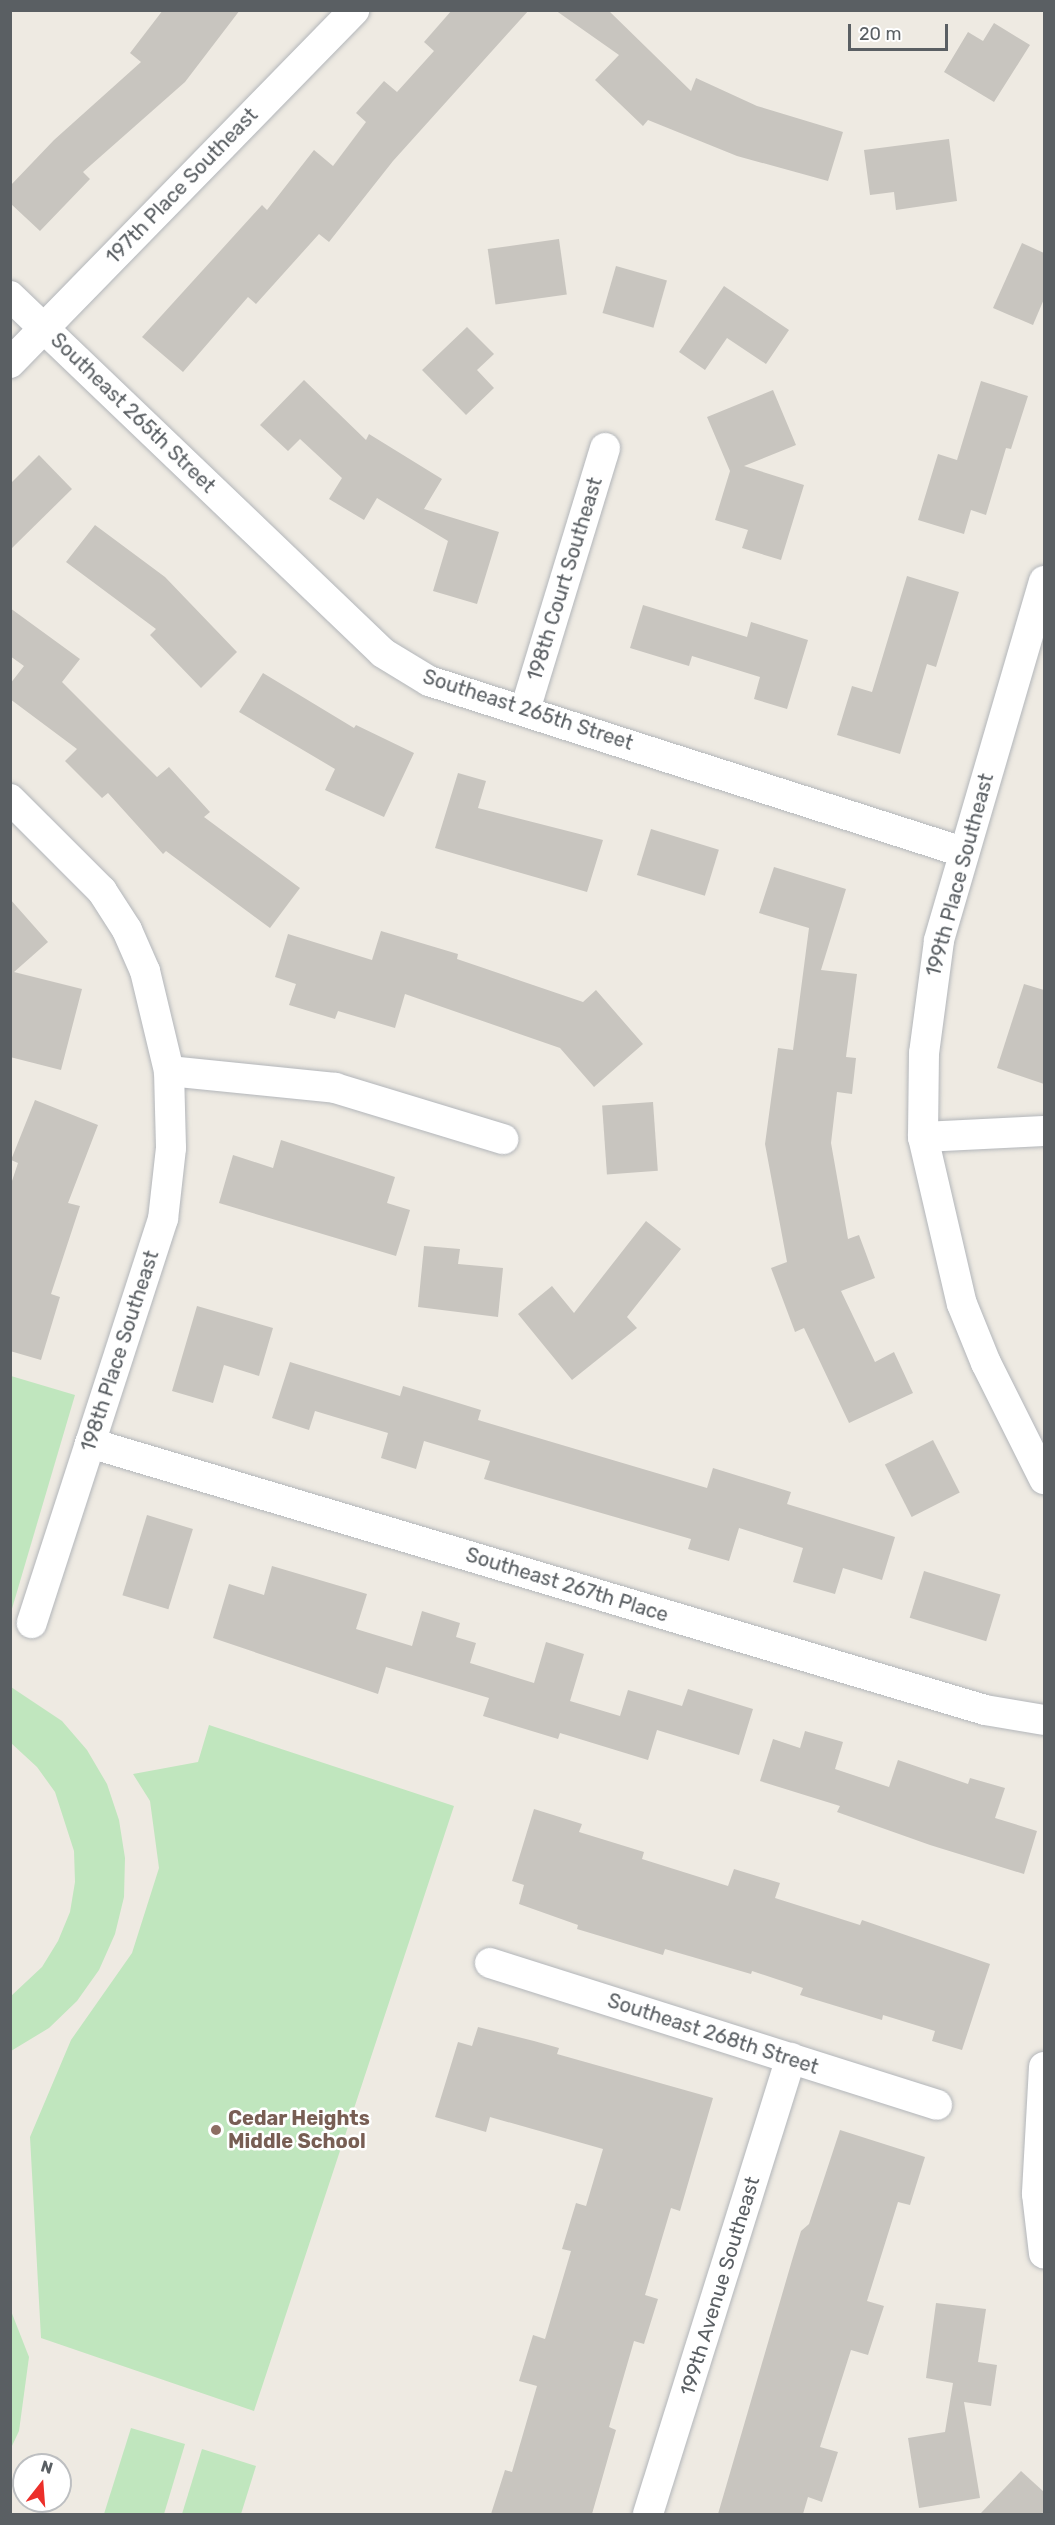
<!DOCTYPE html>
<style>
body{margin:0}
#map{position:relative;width:1055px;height:2525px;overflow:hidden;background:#eeeae2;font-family:Rubik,sans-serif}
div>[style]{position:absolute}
.green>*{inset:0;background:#c0e6be}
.building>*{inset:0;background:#c8c5bf;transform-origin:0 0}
.roads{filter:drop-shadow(0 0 2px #b3b6ba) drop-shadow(0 0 2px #b3b6ba)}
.minor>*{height:30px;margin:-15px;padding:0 15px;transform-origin:15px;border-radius:15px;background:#fff}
.dots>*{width:16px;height:16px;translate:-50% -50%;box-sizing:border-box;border:3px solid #fff;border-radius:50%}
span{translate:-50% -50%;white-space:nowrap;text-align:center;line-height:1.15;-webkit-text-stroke:5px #fff;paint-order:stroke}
.street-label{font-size:20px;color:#5a5f63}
.education-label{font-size:20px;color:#785e54;font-weight:700}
.left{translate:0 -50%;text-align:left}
.frame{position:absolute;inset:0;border:12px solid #5a5f63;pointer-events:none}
.north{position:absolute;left:12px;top:2453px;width:60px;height:60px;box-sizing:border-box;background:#fff;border:2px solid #bdbfc1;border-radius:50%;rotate:17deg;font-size:16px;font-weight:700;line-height:24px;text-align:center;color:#5a5f63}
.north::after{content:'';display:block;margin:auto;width:21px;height:27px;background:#ec2f2a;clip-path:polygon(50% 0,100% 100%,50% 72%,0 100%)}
.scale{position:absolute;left:848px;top:24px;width:100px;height:27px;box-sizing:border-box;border:3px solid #5a5f63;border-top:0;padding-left:8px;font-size:18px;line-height:21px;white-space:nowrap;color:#5a5f63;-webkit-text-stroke:4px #fff;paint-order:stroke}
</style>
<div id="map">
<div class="green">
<i style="clip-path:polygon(11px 1376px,75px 1395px,11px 1612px,10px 1376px)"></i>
<i style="clip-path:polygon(11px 1687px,62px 1721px,87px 1750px,107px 1784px,119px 1820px,125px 1858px,124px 1897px,115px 1934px,99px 1970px,77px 2001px,49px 2028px,11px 2051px,11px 1996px,42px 1967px,58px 1941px,70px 1912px,75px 1882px,74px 1851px,55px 1792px,37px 1767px,11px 1743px)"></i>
<i style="clip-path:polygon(209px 1725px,454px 1806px,254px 2411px,41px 2338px,30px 2137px,71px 2040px,132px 1953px,159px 1868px,150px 1801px,133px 1774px,198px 1762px)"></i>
<i style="clip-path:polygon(11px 2311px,29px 2357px,19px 2431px,11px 2448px)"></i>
<i style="clip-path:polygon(131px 2428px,185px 2444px,164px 2514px,104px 2514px)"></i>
<i style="clip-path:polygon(202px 2449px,256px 2466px,241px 2514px,182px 2514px)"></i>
</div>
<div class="building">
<i style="clip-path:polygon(163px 10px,240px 10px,185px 82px,83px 172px,90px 179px,40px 231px,10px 203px,10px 186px,54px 140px,141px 62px,130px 53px)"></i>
<i style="clip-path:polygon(452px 10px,529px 10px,393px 161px,329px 242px,319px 234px,256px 304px,248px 297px,183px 372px,142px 337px,262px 205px,267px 210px,314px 150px,333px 166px,366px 122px,356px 113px,384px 81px,397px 92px,434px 51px,424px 42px)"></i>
<i style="clip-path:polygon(555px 10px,608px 10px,691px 91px,696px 78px,757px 106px,843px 132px,828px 181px,737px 156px,648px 120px,643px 126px,595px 80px,619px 55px)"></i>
<i style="clip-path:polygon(994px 23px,1030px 45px,994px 102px,944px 72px,968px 32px,983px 41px)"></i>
<i style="clip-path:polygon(949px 139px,957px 201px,896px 210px,894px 192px,870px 195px,864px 150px)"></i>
<i style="left:559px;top:239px;width:56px;height:72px;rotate:82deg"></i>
<i style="clip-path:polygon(1022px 243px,1044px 253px,1044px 299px,1033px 325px,993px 308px)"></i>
<i style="left:616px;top:266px;width:53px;height:49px;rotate:16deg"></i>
<i style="clip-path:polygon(724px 286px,789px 330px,766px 364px,727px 338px,705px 370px,679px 352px)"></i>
<i style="clip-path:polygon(467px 327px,494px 354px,477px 370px,494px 388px,466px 415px,422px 370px)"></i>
<i style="clip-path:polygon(304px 380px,366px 440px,369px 434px,442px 479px,424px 509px,499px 532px,477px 604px,433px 591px,448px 541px,377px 498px,364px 520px,329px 499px,342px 478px,300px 439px,288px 451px,260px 425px)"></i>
<i style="clip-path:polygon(981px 381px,1028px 396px,1011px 449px,1006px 448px,986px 515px,971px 510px,964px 534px,918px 520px,938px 454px,957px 460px)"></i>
<i style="clip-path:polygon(773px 390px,796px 445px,744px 466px,804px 485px,781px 560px,742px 548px,748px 530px,715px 520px,730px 471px,707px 417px)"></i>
<i style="clip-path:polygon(39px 455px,72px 489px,10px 550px,10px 484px)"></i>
<i style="clip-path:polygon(95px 525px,165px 577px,237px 652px,201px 688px,150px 635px,156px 629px,66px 562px)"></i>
<i style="clip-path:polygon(907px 576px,959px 592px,936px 667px,927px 664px,900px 754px,837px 735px,852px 686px,872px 692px)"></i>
<i style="clip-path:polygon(643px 605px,747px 637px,751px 622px,808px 640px,787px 709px,754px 699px,760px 677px,692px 656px,689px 666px,630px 648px)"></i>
<i style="clip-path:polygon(10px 608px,80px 659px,62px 682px,157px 777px,169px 767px,210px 812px,204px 817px,300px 888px,270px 928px,166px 851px,163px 854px,108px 793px,102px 798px,65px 761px,77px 749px,10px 699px,10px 684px,24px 666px,10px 656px)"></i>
<i style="clip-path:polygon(263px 673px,354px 728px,356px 725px,414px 753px,384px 817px,325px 790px,335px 769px,239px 712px)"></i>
<i style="clip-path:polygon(458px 773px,486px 781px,478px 808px,603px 840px,587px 892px,435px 848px)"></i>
<i style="left:651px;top:829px;width:71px;height:48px;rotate:17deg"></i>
<i style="clip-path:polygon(774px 867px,846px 889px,821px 970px,857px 974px,846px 1057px,856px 1058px,852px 1094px,837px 1092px,831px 1143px,848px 1239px,859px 1235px,875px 1278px,841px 1291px,875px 1362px,894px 1352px,913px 1393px,849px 1423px,804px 1328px,795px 1332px,771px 1268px,787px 1262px,765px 1144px,778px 1048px,793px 1050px,809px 928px,759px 913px)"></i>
<i style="clip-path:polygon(10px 899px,48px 942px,14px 972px,82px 989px,61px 1070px,10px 1057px)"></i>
<i style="clip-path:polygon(381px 931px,458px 954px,457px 959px,583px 1002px,596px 990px,643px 1044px,594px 1087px,560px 1048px,405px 994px,395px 1028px,338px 1011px,335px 1019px,289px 1005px,296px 984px,275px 977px,288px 934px,372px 960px)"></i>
<i style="clip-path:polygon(1024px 984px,1044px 990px,1044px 1084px,997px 1068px)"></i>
<i style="clip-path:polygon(35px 1100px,98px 1125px,68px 1203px,80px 1206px,51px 1294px,60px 1297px,41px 1360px,10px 1351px,10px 1187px,18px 1163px,11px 1160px)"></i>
<i style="left:653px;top:1102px;width:69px;height:51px;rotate:86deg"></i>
<i style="clip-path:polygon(281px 1140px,395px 1177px,387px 1203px,410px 1210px,396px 1256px,219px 1203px,233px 1155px,273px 1168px)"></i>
<i style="clip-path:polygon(646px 1221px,681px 1249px,627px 1317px,637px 1328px,572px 1380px,518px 1314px,552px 1286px,574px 1313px)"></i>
<i style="clip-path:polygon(424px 1246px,460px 1249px,458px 1264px,503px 1268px,498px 1317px,418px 1307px)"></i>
<i style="clip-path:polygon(197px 1306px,273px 1328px,259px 1376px,224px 1365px,213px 1403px,172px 1391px)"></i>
<i style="clip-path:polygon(290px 1362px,400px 1396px,403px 1386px,481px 1410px,478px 1420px,707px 1488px,713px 1468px,791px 1492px,787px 1504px,895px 1537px,882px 1580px,843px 1568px,835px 1594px,793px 1582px,803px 1548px,739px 1528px,729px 1561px,688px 1549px,691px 1539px,484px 1479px,490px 1461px,424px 1441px,416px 1469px,381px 1458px,388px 1433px,315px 1411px,309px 1430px,272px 1418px)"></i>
<i style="left:933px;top:1440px;width:59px;height:54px;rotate:63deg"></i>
<i style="left:147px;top:1515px;width:48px;height:84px;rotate:17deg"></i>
<i style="clip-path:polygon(272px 1566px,367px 1594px,356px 1629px,412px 1646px,422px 1611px,460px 1623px,456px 1637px,476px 1643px,470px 1663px,534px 1683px,546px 1642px,584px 1654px,570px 1701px,620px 1716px,628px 1690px,682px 1706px,688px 1689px,753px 1709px,739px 1755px,657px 1730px,648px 1760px,560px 1733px,558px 1739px,483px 1716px,489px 1698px,386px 1667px,378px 1694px,213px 1638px,229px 1584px,264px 1595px)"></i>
<i style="left:924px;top:1571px;width:80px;height:49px;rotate:17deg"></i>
<i style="clip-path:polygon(805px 1731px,843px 1742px,835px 1769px,889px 1787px,898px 1760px,968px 1784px,970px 1778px,1005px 1788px,995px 1818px,1037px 1831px,1024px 1874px,930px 1845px,837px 1812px,840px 1806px,760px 1781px,773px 1739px,800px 1748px)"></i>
<i style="clip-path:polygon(534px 1809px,582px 1824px,579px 1832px,644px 1852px,642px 1859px,728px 1886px,734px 1869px,780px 1883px,775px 1898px,860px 1925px,862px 1920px,990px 1964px,962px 2050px,932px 2041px,935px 2031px,883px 2015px,882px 2020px,800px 1995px,803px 1988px,752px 1971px,751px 1974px,665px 1949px,663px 1955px,577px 1929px,578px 1925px,519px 1904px,524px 1885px,512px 1881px)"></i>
<i style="clip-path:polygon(478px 2027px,534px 2041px,559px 2048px,557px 2054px,713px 2098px,680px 2211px,671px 2208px,645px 2295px,658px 2299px,644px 2344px,634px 2341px,609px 2427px,616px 2430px,592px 2514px,491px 2514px,505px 2470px,512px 2472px,537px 2386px,519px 2381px,533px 2335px,545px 2339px,571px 2251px,562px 2249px,576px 2203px,586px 2206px,603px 2149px,490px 2117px,486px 2132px,435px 2117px,458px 2042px,472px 2046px)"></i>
<i style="clip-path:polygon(840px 2130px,925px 2157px,910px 2205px,898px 2202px,867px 2301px,884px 2306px,868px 2355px,851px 2350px,820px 2447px,838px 2452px,822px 2502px,808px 2497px,803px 2514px,718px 2514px,793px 2257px,801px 2231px,809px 2224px)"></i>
<i style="clip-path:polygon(936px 2303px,986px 2309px,978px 2362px,997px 2365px,991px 2406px,964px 2402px,980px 2498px,919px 2508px,908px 2438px,945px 2432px,953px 2383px,926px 2378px)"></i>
<i style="clip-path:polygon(1021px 2471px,1044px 2492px,1044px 2514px,980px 2514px)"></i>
</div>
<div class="roads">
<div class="minor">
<i style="left:10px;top:296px;width:516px;rotate:43.74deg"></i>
<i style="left:383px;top:653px;width:54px;rotate:31.3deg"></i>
<i style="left:429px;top:681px;width:561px;rotate:17.76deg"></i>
<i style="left:10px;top:363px;width:493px;rotate:-45.7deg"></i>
<i style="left:1044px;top:581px;width:375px;rotate:106.3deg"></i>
<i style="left:939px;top:941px;width:113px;rotate:97.6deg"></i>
<i style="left:924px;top:1053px;width:84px;rotate:90.7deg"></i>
<i style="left:923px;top:1137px;width:171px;rotate:76.9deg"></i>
<i style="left:962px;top:1304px;width:64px;rotate:67.9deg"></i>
<i style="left:986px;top:1363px;width:130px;rotate:63.4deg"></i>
<i style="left:525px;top:710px;width:274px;rotate:-73deg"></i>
<i style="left:10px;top:799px;width:130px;rotate:45deg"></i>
<i style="left:102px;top:891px;width:46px;rotate:57.3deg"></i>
<i style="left:127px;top:930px;width:45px;rotate:66.3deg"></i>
<i style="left:145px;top:971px;width:103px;rotate:76.5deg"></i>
<i style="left:169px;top:1071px;width:77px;rotate:88.5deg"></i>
<i style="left:171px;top:1148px;width:71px;rotate:96.4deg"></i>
<i style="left:163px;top:1219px;width:425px;rotate:108deg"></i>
<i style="left:169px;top:1071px;width:167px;rotate:5.8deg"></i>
<i style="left:335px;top:1088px;width:176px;rotate:16.9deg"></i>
<i style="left:923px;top:1137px;width:121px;rotate:-2.8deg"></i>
<i style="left:90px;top:1443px;width:934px;rotate:16.61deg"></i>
<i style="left:985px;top:1710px;width:60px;rotate:9.6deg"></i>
<i style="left:490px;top:1963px;width:469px;rotate:17.6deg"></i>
<i style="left:1044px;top:2067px;width:127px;rotate:93.2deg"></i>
<i style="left:1037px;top:2194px;width:60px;rotate:83.3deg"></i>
<i style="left:648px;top:2514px;width:478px;rotate:-72.6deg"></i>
</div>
</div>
<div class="dots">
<i style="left:216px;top:2130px;background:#8d6e63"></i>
</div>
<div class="street-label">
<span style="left:182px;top:186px;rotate:-46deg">197th Place Southeast</span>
<span style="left:133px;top:413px;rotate:44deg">Southeast 265th Street</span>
<span style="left:565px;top:579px;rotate:-73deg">198th Court Southeast</span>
<span style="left:528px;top:710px;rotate:18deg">Southeast 265th Street</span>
<span style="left:960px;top:875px;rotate:-75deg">199th Place Southeast</span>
<span style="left:120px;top:1351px;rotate:-72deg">198th Place Southeast</span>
<span style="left:567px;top:1585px;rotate:17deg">Southeast 267th Place</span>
<span style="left:713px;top:2034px;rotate:18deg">Southeast 268th Street</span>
<span style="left:720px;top:2286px;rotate:-73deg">199th Avenue Southeast</span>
</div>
<div class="education-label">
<span class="left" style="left:228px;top:2130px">Cedar Heights<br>Middle School</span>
</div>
<div class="frame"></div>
<div class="north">N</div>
<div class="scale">20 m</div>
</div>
